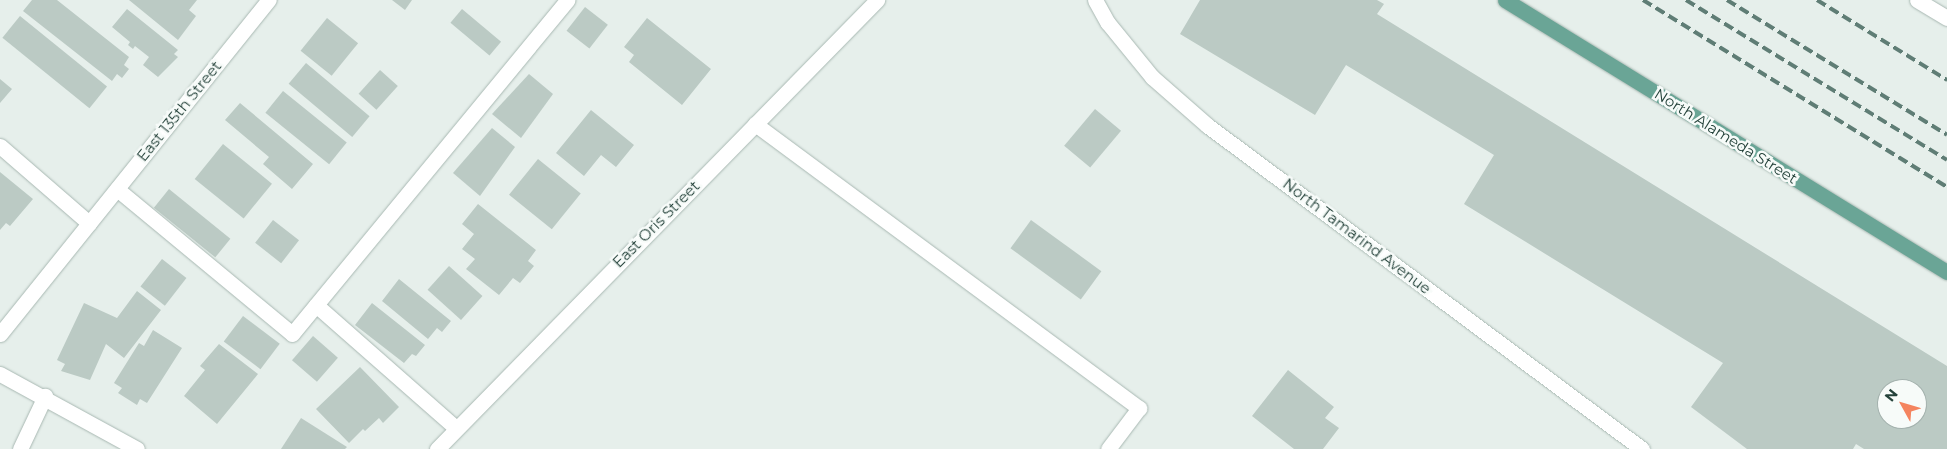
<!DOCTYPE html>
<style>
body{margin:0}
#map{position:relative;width:1947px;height:449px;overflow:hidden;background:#e6efeb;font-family:Montserrat,sans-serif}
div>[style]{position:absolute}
.building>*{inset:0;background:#bbcac4;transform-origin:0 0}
.roads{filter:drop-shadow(0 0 1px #a8b8b2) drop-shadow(0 0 1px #a8b8b2)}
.lane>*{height:15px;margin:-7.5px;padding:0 7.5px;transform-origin:7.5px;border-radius:7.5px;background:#fff}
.street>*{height:15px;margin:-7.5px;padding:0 7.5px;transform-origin:7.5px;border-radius:7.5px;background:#fff}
.secondary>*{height:15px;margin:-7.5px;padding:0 7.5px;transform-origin:7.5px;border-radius:7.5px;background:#fff}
.primary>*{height:15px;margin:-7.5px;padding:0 7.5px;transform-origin:7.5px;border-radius:7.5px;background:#6aa596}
.rail>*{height:4px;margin-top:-2px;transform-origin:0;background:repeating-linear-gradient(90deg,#5f7d75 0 10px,transparent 0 15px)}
span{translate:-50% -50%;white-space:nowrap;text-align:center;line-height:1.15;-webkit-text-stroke:5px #f7fbf9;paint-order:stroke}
.street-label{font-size:15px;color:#24423a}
.north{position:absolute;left:1877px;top:379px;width:50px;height:50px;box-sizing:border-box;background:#f7fbf9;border:1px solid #a3b1ad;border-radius:50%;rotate:309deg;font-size:14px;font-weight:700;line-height:20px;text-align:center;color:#24423a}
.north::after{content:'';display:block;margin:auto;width:18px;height:22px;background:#f4845f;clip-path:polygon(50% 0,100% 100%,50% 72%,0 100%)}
</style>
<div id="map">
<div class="building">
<i style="clip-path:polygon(32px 0,57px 0,129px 57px,124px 65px,129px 69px,122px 78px,117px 74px,112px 81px,23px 11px)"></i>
<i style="clip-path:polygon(129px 0,197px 0,189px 10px,196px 16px,178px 40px)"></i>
<i style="clip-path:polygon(392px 0,412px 0,405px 10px)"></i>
<i style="clip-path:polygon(evenodd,1200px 0,1377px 0,1384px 4px,1377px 14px,1947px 366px,1947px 449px,1864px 449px,1856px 444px,1853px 449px,1747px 449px,1691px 407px,1723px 363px,1464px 204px,1494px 155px,1346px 65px,1315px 115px,1180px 34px,1200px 0,1887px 389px,1917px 389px,1917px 419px,1887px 419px,1887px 389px)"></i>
<i style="left:585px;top:7px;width:29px;height:30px;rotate:38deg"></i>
<i style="clip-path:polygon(127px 9px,178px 50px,174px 54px,178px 57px,158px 77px,143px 65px,149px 57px,135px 46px,133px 49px,128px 45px,130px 42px,112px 27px)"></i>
<i style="left:462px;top:9px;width:51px;height:18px;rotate:40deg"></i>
<i style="left:20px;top:16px;width:112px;height:28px;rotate:39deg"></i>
<i style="left:327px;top:18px;width:40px;height:42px;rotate:39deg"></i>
<i style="clip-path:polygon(647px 18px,711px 69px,682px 105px,629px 62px,634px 55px,624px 47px)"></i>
<i style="left:306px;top:63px;width:83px;height:27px;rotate:40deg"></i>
<i style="left:380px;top:70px;width:24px;height:32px;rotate:42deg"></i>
<i style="clip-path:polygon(529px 74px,553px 94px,521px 138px,492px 114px)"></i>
<i style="clip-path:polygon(0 79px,12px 89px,0 103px)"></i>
<i style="left:283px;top:91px;width:82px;height:28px;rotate:39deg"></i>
<i style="clip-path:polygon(240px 103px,313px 164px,292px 189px,263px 164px,269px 157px,225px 120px)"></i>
<i style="left:1095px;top:109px;width:34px;height:48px;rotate:40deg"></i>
<i style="clip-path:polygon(591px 110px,634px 145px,616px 167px,601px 155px,584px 176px,556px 153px)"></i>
<i style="clip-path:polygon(492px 128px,515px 147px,480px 196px,453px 173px)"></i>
<i style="left:223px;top:144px;width:63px;height:45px;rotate:39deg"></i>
<i style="left:538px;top:159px;width:55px;height:46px;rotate:39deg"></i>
<i style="clip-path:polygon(0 172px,33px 199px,10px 226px,6px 223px,0 230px)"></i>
<i style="left:169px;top:189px;width:79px;height:24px;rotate:39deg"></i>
<i style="clip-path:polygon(478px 204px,536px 250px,528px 261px,534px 266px,520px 283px,513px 278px,499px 295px,466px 269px,475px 259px,462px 249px,474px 234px,462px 224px)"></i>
<i style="left:273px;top:220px;width:33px;height:29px;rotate:38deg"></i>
<i style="left:1031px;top:220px;width:87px;height:35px;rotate:36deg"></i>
<i style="left:162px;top:259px;width:31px;height:35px;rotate:38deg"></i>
<i style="left:449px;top:266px;width:45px;height:32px;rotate:42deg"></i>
<i style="clip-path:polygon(399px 279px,451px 321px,442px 332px,437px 328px,428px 339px,382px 301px)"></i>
<i style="clip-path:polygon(137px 291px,161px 310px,124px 358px,106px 344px,90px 380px,61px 371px,65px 364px,57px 360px,84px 303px,117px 318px)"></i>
<i style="clip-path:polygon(372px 303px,425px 345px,416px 356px,412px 354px,404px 363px,355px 325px)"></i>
<i style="left:243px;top:316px;width:46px;height:32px;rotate:37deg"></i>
<i style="clip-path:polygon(153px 330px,182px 348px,147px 403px,140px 399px,137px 405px,118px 393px,122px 388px,114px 383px,139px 343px,144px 346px)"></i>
<i style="left:313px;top:336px;width:33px;height:32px;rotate:41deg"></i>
<i style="clip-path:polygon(219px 344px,258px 374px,217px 424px,184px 396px,205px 370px,200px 366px)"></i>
<i style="clip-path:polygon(360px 367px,399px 407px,383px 423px,379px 418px,365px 431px,363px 429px,349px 443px,316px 409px)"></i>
<i style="clip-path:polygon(1288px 370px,1334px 407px,1325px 418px,1339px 428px,1323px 449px,1294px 449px,1252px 416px)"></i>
<i style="clip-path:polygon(301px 418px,347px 447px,345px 449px,281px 449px)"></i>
</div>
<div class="roads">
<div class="lane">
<i style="left:755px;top:124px;width:478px;rotate:36.5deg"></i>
<i style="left:1139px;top:408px;width:51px;rotate:127.1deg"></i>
<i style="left:117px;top:189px;width:227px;rotate:39.6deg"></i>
<i style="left:292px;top:334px;width:433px;rotate:-50.5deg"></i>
<i style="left:316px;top:305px;width:186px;rotate:41.3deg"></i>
</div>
<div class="street">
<i style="left:1095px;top:0;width:26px;rotate:61deg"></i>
<i style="left:1108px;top:23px;width:70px;rotate:50.8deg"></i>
<i style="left:1152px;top:77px;width:74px;rotate:41.2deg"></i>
<i style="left:1208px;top:126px;width:541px;rotate:36.66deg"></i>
<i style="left:0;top:146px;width:118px;rotate:40.9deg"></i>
<i style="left:0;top:334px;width:429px;rotate:-51.2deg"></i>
<i style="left:20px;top:449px;width:59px;rotate:-64.7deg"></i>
</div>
<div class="secondary">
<i style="left:1917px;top:0;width:35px;rotate:31deg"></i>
<i style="left:0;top:374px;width:156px;rotate:28.7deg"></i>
<i style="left:437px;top:449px;width:629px;rotate:-45.58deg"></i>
</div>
<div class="primary">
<i style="left:1505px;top:0;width:519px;rotate:31.61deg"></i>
</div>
</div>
<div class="rail">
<i style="left:1643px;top:0;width:357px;rotate:31.6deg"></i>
<i style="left:1686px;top:0;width:306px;rotate:31.5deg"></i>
<i style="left:1727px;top:0;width:258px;rotate:31.5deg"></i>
<i style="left:1817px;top:0;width:153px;rotate:31.6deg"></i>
</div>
<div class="street-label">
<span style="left:179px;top:111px;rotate:-51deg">East 135th Street</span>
<span style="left:1726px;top:136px;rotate:32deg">North Alameda Street</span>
<span style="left:656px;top:224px;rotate:-45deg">East Oris Street</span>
<span style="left:1357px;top:236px;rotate:37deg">North Tamarind Avenue</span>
</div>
<div class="north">N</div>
</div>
